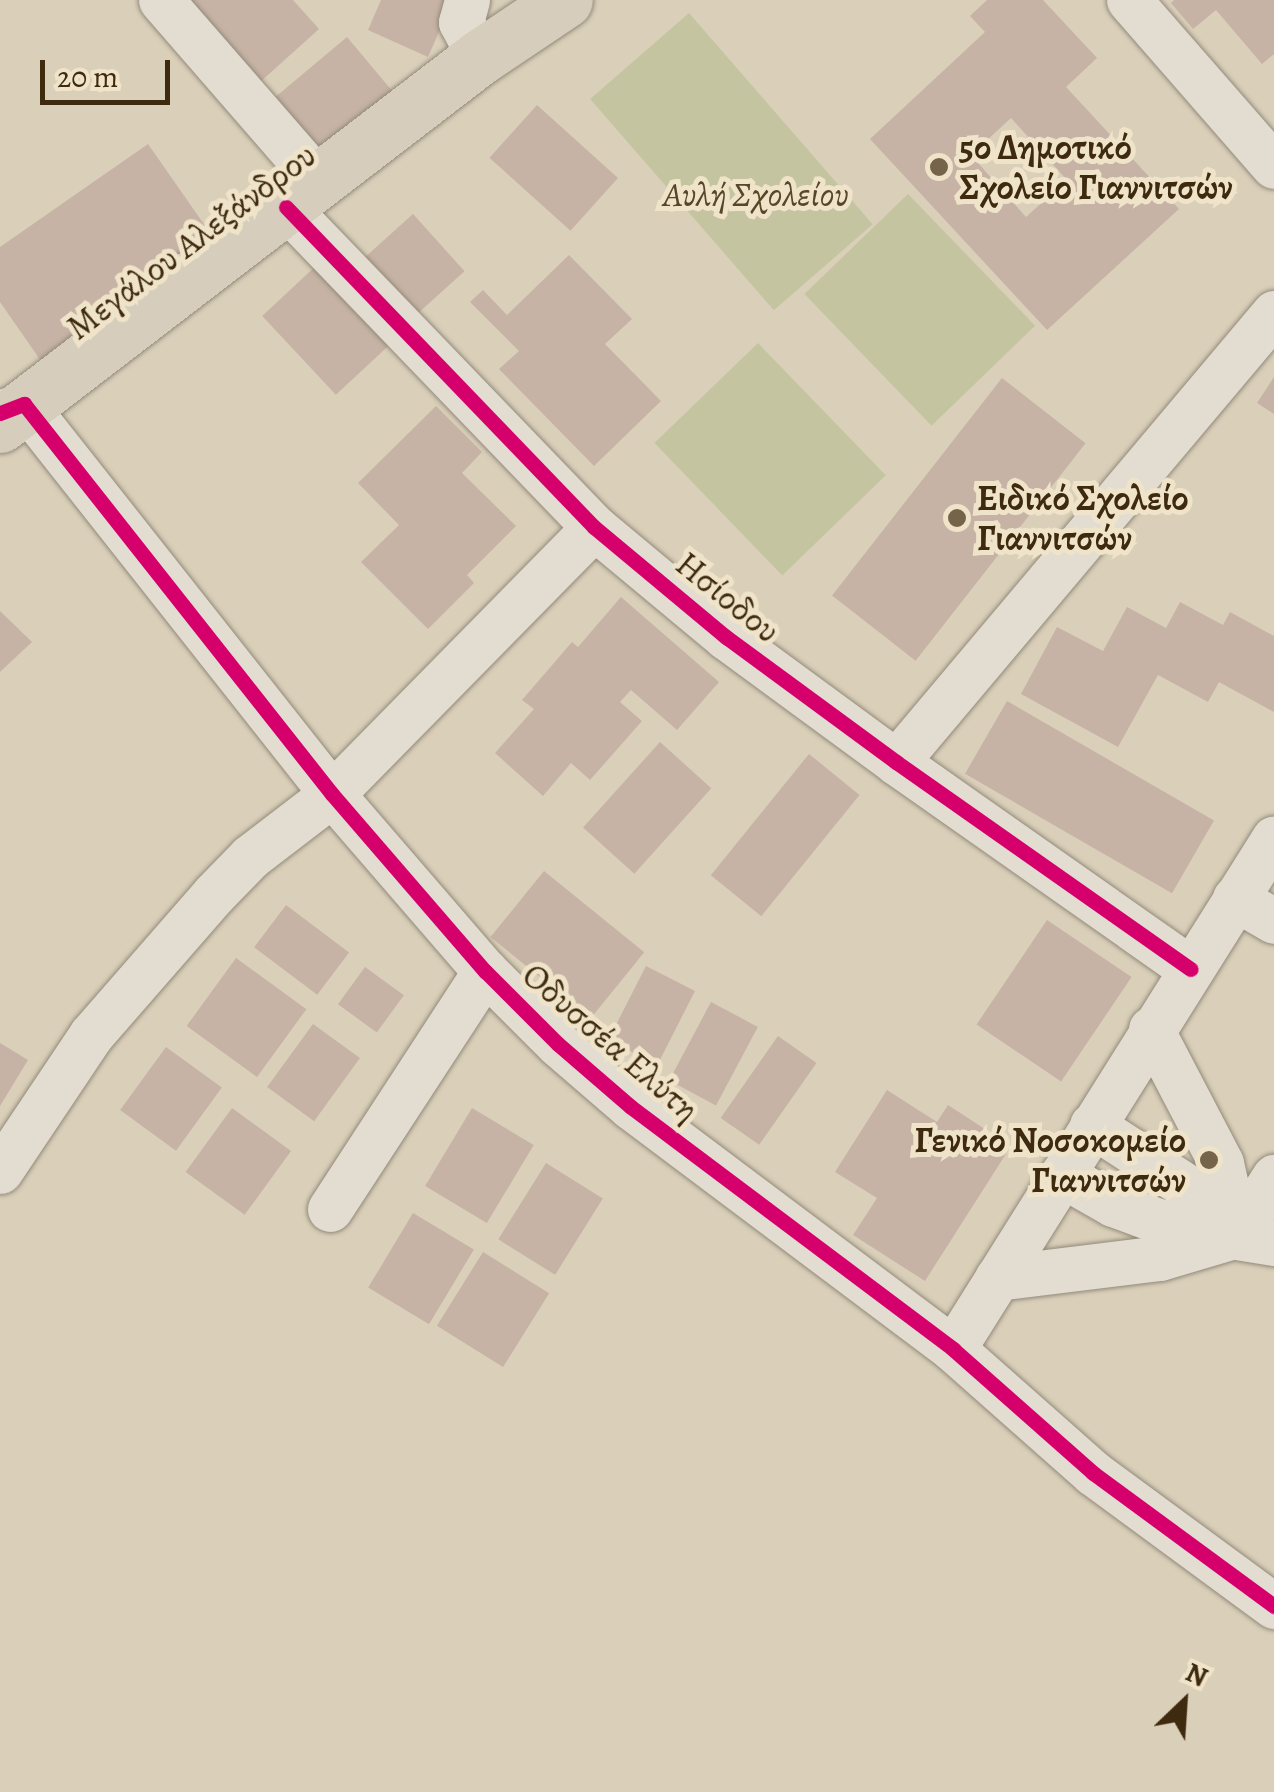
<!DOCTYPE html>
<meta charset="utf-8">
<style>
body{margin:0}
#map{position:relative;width:1274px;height:1792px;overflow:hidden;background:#dacfb9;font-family:Alegreya,serif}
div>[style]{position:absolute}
.green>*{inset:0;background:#c4c5a0;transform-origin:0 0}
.building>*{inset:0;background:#c6b3a5;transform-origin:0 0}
.roads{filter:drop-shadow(0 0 2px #928a7a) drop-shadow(0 0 2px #928a7a)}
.minor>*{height:45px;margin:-22.5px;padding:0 22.5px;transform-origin:22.5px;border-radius:22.5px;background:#e2dcd1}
.major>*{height:55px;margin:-27.5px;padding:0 27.5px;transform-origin:27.5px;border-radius:27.5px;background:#d6cdbd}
.cycleway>*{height:15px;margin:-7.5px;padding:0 7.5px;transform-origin:7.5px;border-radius:7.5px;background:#d6006c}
.dots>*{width:28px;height:28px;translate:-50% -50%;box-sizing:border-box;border:5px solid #efe3c9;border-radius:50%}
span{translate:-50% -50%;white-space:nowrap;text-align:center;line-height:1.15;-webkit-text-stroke:10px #efe3c9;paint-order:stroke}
.poi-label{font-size:35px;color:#3e2a0f;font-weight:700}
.left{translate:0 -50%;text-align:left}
.right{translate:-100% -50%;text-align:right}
.park-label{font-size:35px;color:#554728;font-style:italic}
.street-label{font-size:35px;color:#3e2a0f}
.north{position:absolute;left:1134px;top:1652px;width:100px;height:100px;-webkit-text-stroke:8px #efe3c9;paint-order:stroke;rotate:25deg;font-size:28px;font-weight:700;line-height:40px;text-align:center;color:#3e2a0f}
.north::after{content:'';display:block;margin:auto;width:35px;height:45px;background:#3e2a0f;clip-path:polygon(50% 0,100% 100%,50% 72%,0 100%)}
.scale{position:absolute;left:40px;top:60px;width:130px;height:45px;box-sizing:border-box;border:5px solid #3e2a0f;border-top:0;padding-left:12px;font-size:30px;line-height:35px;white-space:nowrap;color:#3e2a0f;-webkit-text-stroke:8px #efe3c9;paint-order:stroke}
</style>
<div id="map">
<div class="green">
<i style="left:689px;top:13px;width:280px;height:131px;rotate:49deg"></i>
<i style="left:908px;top:194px;width:183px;height:144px;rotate:46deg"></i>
<i style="left:758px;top:343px;width:184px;height:144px;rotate:46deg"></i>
</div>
<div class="building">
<i style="clip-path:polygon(188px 0,293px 0,319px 29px,259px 83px)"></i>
<i style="clip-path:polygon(381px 0,453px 0,428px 57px,368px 30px)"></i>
<i style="clip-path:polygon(evenodd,987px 0,1043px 0,1097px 58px,1066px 87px,1179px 209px,1047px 330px,870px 139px,985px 32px,970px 16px,987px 0,1011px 118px,1067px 180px,1026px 217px,971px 155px,1011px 118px)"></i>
<i style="clip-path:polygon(1174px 0,1274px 0,1274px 54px,1262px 64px,1216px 10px,1193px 29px,1171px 3px)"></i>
<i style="left:347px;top:37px;width:75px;height:93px;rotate:50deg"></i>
<i style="left:537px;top:105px;width:109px;height:71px;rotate:42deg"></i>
<i style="clip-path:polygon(148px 144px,215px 240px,41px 361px,0 302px,0 247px)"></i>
<i style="left:413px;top:214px;width:77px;height:83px;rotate:48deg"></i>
<i style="clip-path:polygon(569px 255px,632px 319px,605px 344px,661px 401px,594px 466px,499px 369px,519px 351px,470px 302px,483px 290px,507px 315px)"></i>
<i style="left:320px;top:262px;width:108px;height:79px;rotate:47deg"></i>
<i style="clip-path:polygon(1274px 377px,1274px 414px,1257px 403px)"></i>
<i style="left:1002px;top:378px;width:106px;height:276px;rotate:38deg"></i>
<i style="clip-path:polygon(436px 406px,482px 452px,462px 473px,516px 526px,467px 575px,474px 583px,428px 629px,361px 562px,399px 525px,358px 483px)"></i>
<i style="clip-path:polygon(621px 597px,719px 682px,677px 730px,631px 690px,620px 702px,642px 721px,590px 780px,571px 763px,543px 796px,495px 753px,534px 709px,522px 700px,572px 642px,578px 647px)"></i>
<i style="clip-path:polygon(1180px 602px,1223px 625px,1230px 612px,1274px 636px,1274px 712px,1219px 682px,1208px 702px,1158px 675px,1118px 747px,1021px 694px,1057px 627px,1103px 651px,1127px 607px,1166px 628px)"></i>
<i style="clip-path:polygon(0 611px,32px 642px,0 672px)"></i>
<i style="left:1007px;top:701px;width:239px;height:84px;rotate:30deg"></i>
<i style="left:660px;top:742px;width:69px;height:115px;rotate:42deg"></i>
<i style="left:809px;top:754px;width:65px;height:156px;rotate:39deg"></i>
<i style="left:544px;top:871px;width:129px;height:85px;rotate:39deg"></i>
<i style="left:286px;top:905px;width:79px;height:53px;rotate:37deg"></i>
<i style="left:1047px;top:920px;width:102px;height:126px;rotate:34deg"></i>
<i style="left:236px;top:958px;width:87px;height:84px;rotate:36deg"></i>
<i style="left:646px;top:966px;width:55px;height:83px;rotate:27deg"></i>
<i style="left:365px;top:967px;width:48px;height:46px;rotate:36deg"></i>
<i style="left:711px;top:1002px;width:53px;height:89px;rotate:28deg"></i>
<i style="left:313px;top:1024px;width:58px;height:78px;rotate:36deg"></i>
<i style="left:778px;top:1036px;width:47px;height:100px;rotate:35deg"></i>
<i style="clip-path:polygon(0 1043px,28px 1060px,0 1106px)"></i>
<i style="left:166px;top:1047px;width:69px;height:78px;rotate:36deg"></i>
<i style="clip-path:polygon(887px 1090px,937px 1122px,948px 1105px,1011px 1146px,925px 1281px,853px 1235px,877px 1198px,835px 1172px)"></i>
<i style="left:232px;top:1108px;width:73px;height:79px;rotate:36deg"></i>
<i style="left:472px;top:1108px;width:72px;height:91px;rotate:31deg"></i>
<i style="left:546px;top:1163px;width:67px;height:90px;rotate:32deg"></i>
<i style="left:413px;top:1213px;width:71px;height:87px;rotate:31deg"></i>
<i style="left:483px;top:1252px;width:78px;height:87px;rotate:32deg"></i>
</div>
<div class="roads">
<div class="minor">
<i style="left:161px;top:0;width:241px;rotate:49deg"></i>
<i style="left:467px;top:0;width:23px;rotate:105deg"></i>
<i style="left:461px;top:22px;width:40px;rotate:62deg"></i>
<i style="left:1129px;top:0;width:220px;rotate:48.9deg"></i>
<i style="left:286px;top:207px;width:444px;rotate:46.1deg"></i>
<i style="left:594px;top:527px;width:172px;rotate:39.8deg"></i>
<i style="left:726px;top:637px;width:211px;rotate:36.3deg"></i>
<i style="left:896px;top:762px;width:360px;rotate:35.1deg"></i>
<i style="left:0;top:413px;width:26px;rotate:-21deg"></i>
<i style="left:24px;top:404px;width:497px;rotate:51.7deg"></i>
<i style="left:332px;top:794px;width:234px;rotate:49.2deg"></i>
<i style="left:485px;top:971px;width:103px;rotate:45deg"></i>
<i style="left:558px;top:1044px;width:96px;rotate:40.8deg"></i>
<i style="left:631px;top:1107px;width:403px;rotate:36.9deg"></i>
<i style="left:953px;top:1349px;width:187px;rotate:41.5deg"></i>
<i style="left:1093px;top:1473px;width:225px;rotate:36.3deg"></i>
<i style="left:896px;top:762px;width:587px;rotate:-49.91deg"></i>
<i style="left:1235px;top:898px;width:45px;rotate:30.5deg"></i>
<i style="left:1151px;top:1029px;width:151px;rotate:62.4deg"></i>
<i style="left:1221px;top:1163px;width:74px;rotate:77.5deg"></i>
<i style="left:1092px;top:1125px;width:136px;rotate:33deg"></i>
<i style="left:1206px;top:1199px;width:45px;rotate:48.6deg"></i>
<i style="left:0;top:1171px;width:164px;rotate:-56.2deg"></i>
<i style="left:91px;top:1035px;width:187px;rotate:-48.9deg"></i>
<i style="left:214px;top:894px;width:52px;rotate:-45.8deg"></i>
<i style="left:250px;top:857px;width:103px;rotate:-37.5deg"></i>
<i style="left:332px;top:794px;width:374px;rotate:-45.5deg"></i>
<i style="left:1062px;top:1175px;width:59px;rotate:29.6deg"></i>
<i style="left:1113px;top:1204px;width:66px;rotate:20.4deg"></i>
<i style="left:1175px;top:1227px;width:100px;rotate:9.2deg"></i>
<i style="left:330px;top:1209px;width:284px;rotate:-56.9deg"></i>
<i style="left:997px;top:1278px;width:164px;rotate:-7deg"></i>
<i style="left:1160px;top:1258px;width:80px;rotate:-16.6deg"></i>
<i style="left:1237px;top:1235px;width:69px;rotate:-57.5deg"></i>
<i style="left:953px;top:1349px;width:603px;rotate:-57.86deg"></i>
</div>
<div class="major">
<i style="left:0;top:425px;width:605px;rotate:-37.48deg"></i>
<i style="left:480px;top:57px;width:102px;rotate:-33.8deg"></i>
</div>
</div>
<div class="cycleway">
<i style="left:286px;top:207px;width:444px;rotate:46.1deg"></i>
<i style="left:594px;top:527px;width:172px;rotate:39.8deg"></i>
<i style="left:726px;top:637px;width:211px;rotate:36.3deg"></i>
<i style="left:896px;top:762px;width:360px;rotate:35.1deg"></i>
<i style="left:0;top:413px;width:26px;rotate:-21deg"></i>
<i style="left:24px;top:404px;width:497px;rotate:51.7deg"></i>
<i style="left:332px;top:794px;width:234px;rotate:49.2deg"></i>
<i style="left:485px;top:971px;width:103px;rotate:45deg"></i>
<i style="left:558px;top:1044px;width:96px;rotate:40.8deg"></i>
<i style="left:631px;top:1107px;width:403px;rotate:36.9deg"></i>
<i style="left:953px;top:1349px;width:187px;rotate:41.5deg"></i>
<i style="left:1093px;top:1473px;width:225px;rotate:36.3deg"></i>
</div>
<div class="dots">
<i style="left:939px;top:167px;background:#75644a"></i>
<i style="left:957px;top:518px;background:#75644a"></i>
<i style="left:1209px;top:1160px;background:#75644a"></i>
</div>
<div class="poi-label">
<span class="left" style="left:959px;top:167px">5ο Δημοτικό<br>Σχολείο Γιαννιτσών</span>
<span class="left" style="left:977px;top:518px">Ειδικό Σχολείο<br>Γιαννιτσών</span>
<span class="right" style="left:1186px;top:1160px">Γενικό Νοσοκομείο<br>Γιαννιτσών</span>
</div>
<div class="park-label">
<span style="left:756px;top:194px">Αυλή Σχολείου</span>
</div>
<div class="street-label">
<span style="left:191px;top:241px;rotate:-37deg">Μεγάλου Αλεξάνδρου</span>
<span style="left:728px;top:597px;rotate:39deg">Ησίοδου</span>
<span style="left:611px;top:1042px;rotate:41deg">Οδυσσέα Ελύτη</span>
</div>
<div class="north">N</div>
<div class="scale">20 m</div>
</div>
